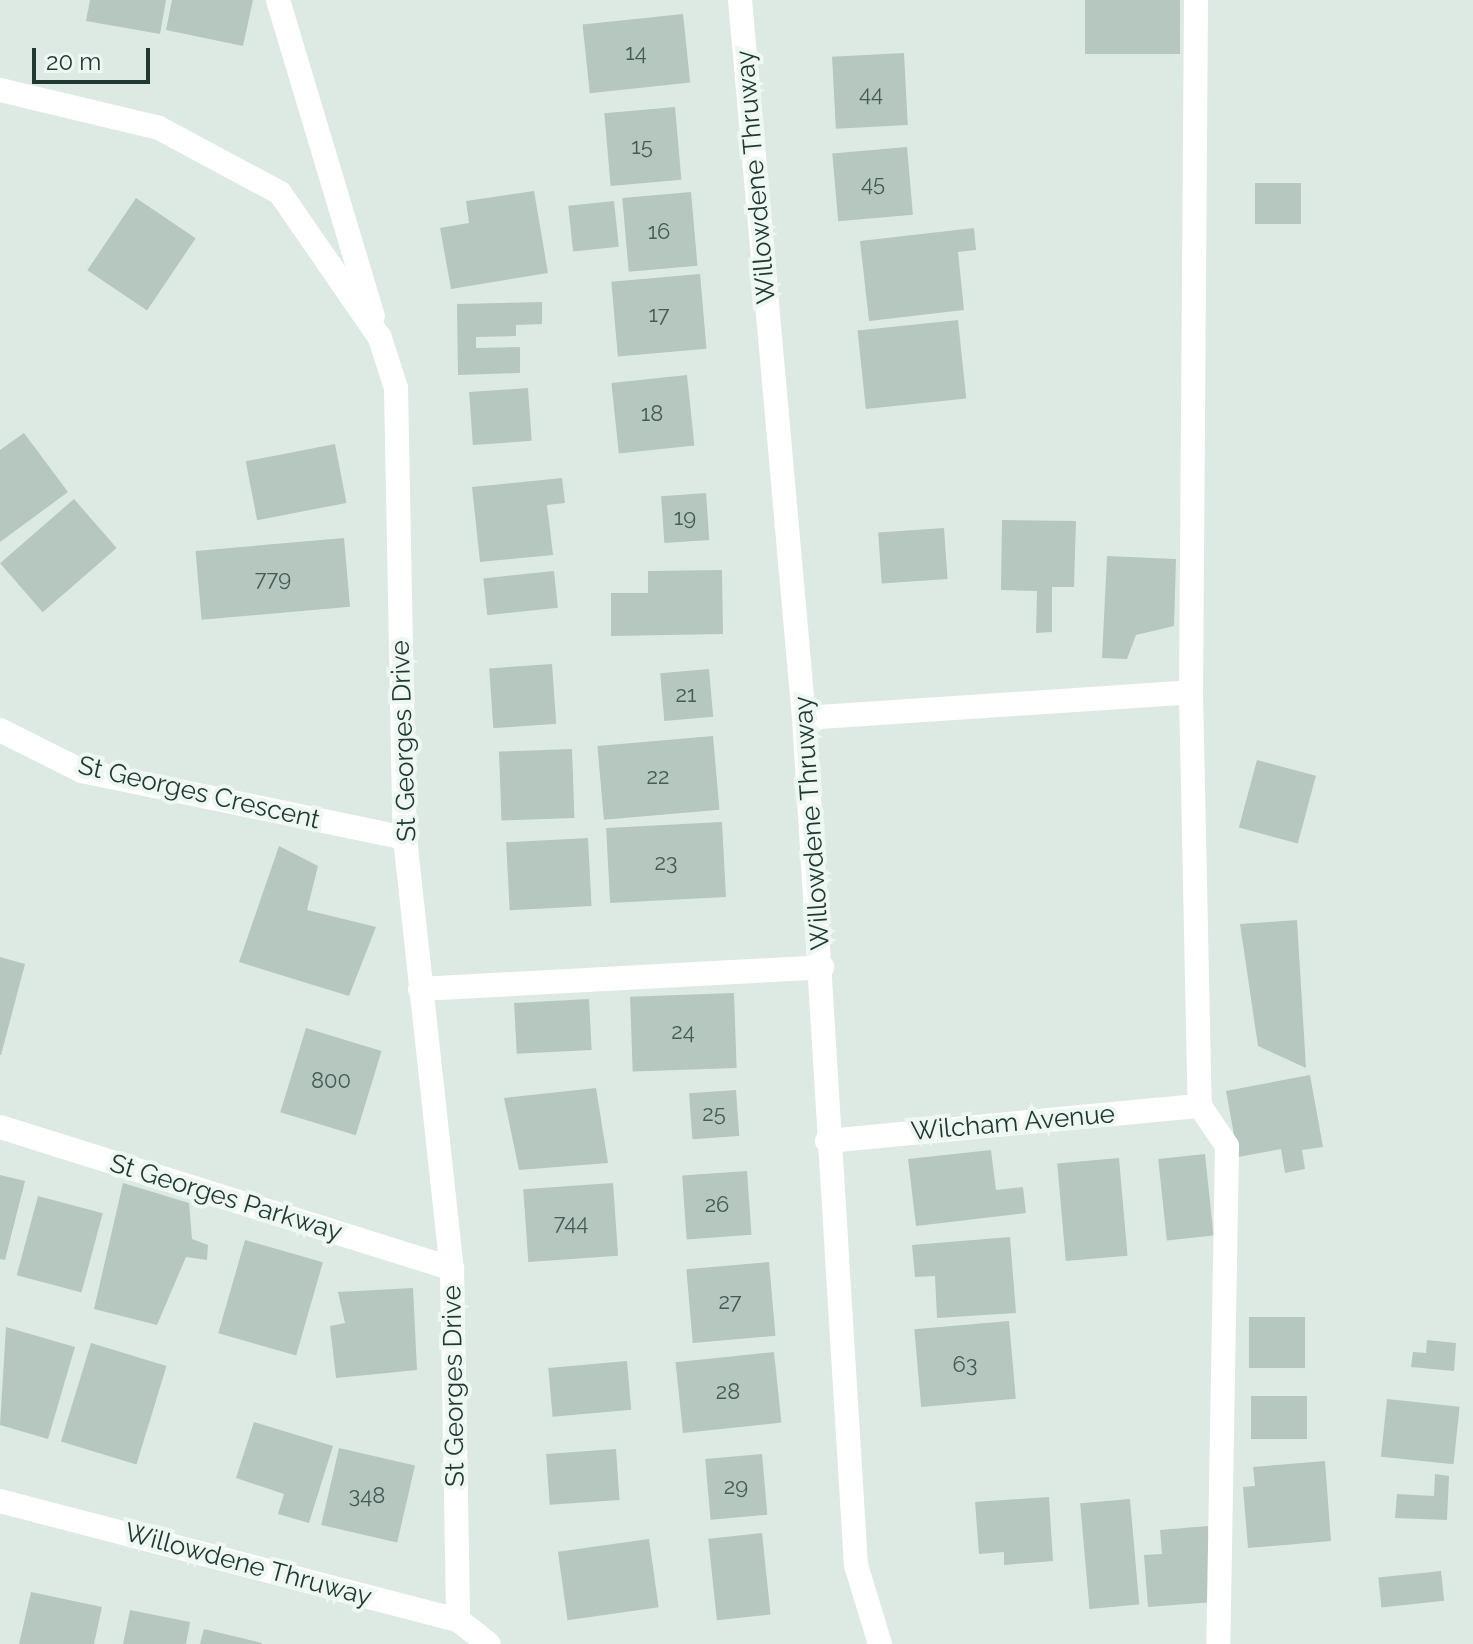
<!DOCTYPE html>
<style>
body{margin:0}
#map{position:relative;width:1473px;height:1644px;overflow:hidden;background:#ddeae4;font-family:Raleway,sans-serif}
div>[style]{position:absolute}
.building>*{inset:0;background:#b6c7c0;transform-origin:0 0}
.minor>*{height:24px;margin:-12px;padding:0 12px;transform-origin:12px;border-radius:12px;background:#fff}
span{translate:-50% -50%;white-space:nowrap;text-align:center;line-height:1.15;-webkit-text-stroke:8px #eef7f2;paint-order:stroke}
.number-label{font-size:22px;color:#455c56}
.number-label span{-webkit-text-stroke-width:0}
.street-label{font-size:26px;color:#1f3932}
.scale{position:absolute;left:32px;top:48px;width:118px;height:36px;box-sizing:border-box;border:4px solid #1f3932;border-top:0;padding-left:10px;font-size:24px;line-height:28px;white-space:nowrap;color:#1f3932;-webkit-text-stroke:6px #eef7f2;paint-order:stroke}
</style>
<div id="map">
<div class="building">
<i style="clip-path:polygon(90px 0,166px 0,160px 34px,86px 21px)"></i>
<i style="clip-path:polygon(172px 0,253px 0,243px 46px,166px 30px)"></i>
<i style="left:1085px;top:0;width:95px;height:54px"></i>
<i style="left:683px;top:14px;width:69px;height:101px;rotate:84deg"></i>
<i style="left:904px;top:53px;width:72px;height:72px;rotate:87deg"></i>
<i style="left:675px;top:107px;width:73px;height:71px;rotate:85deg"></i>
<i style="left:907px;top:147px;width:68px;height:75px;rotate:85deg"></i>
<i style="left:1301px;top:183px;width:41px;height:46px;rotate:90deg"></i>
<i style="clip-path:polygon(534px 191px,548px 273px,451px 289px,440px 228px,469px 223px,466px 201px)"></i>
<i style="left:691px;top:192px;width:74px;height:69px;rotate:85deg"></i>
<i style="left:136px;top:198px;width:72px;height:87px;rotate:34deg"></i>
<i style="left:614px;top:201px;width:46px;height:46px;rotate:84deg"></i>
<i style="clip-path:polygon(974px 228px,976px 250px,958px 252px,964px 310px,869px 321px,860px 241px)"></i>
<i style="left:700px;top:274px;width:75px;height:89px;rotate:85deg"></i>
<i style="clip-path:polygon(542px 302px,542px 324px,516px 325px,516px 336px,476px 337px,476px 348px,520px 347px,520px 373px,458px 375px,457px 304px)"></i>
<i style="left:958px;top:320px;width:79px;height:101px;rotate:84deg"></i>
<i style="left:687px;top:375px;width:71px;height:76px;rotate:84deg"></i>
<i style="left:528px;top:388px;width:53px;height:59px;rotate:86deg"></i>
<i style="clip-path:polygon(24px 433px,68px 492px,0 542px,0 450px)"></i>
<i style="left:335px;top:444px;width:60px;height:91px;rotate:79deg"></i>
<i style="clip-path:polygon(562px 478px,565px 503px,547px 505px,553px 555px,480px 562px,472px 487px)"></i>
<i style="left:706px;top:493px;width:47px;height:45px;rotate:86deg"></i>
<i style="left:74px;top:499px;width:65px;height:98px;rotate:49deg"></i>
<i style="clip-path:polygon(1002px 520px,1076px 521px,1074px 587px,1052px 587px,1052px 632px,1036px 633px,1037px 591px,1001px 590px)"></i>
<i style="left:944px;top:528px;width:51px;height:66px;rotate:86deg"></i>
<i style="left:344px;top:538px;width:69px;height:149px;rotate:85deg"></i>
<i style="clip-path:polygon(1107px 556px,1176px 559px,1174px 626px,1136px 635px,1127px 659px,1102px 658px)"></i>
<i style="clip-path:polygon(722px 570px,723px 634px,611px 636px,611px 593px,648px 593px,648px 571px)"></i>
<i style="left:554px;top:571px;width:37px;height:71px;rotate:84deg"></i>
<i style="left:552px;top:664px;width:60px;height:63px;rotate:86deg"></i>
<i style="left:709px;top:669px;width:48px;height:49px;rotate:85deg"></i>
<i style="left:713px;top:736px;width:74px;height:116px;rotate:85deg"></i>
<i style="left:572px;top:749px;width:69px;height:73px;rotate:88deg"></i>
<i style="left:1257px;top:760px;width:61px;height:70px;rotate:15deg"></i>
<i style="left:722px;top:822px;width:75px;height:116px;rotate:87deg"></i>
<i style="left:588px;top:838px;width:68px;height:82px;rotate:87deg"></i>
<i style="clip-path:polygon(279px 846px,318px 866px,307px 910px,376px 927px,349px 996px,239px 962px)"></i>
<i style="clip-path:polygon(1297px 920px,1306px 1068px,1258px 1046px,1240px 924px)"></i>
<i style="clip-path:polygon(0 957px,25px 964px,1px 1055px,0 1055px)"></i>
<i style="left:734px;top:993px;width:75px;height:104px;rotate:88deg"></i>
<i style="left:589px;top:999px;width:51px;height:75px;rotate:87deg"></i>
<i style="left:306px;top:1028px;width:79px;height:88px;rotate:17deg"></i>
<i style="clip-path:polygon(1310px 1075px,1323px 1147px,1302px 1150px,1305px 1169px,1285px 1173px,1281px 1149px,1238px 1157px,1226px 1091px)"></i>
<i style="clip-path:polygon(596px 1088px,608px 1163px,519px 1170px,504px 1098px)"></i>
<i style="left:736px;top:1090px;width:46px;height:47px;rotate:86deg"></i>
<i style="clip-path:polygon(991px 1150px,996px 1190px,1023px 1187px,1026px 1213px,916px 1226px,908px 1159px)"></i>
<i style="left:1205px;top:1154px;width:82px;height:47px;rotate:84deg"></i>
<i style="left:1119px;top:1158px;width:98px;height:62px;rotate:85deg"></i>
<i style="left:747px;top:1171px;width:64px;height:65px;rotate:86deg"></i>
<i style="clip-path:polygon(0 1175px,25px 1181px,5px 1260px,0 1259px)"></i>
<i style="clip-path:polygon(123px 1183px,189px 1203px,192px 1239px,208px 1245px,207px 1260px,186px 1257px,157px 1325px,94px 1309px)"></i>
<i style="left:613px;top:1183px;width:73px;height:90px;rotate:86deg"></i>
<i style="left:38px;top:1196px;width:67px;height:82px;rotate:15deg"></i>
<i style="clip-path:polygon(1010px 1237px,1016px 1313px,937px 1318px,935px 1276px,915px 1277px,912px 1245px)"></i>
<i style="left:245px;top:1240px;width:81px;height:97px;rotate:16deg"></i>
<i style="left:769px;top:1262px;width:74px;height:83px;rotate:85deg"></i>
<i style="clip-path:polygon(413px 1288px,417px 1370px,336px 1378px,330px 1326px,345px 1323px,338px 1292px)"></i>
<i style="left:1249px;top:1317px;width:56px;height:51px"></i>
<i style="left:1009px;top:1321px;width:78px;height:95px;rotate:85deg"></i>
<i style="clip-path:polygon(6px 1327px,75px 1347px,48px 1439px,0 1425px)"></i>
<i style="clip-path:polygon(1427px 1340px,1456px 1343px,1454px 1371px,1411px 1367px,1413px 1352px,1426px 1353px)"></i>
<i style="left:91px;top:1343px;width:79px;height:103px;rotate:17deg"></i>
<i style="left:774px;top:1352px;width:71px;height:99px;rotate:84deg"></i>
<i style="left:627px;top:1361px;width:49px;height:79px;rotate:85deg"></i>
<i style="left:1251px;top:1396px;width:56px;height:43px"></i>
<i style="left:1387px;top:1399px;width:73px;height:58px;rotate:6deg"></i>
<i style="clip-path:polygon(254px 1422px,333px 1446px,309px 1523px,278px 1514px,284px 1494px,236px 1478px)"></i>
<i style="left:339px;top:1448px;width:78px;height:79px;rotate:13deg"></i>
<i style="left:616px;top:1449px;width:51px;height:70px;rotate:86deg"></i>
<i style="left:762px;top:1454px;width:61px;height:57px;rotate:85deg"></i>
<i style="clip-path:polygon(1325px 1461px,1331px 1541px,1248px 1548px,1243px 1487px,1255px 1486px,1253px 1467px)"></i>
<i style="clip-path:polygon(1435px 1474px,1449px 1476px,1447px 1520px,1395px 1518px,1397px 1494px,1434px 1496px)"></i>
<i style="clip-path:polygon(1049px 1497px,1053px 1561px,1004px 1565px,1004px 1552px,979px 1554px,975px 1502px)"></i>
<i style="left:1130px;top:1499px;width:106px;height:50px;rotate:85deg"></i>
<i style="clip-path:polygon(1208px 1526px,1214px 1602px,1148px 1607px,1144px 1555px,1162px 1554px,1160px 1530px)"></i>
<i style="left:762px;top:1533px;width:82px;height:54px;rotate:84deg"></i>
<i style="left:649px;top:1539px;width:69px;height:92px;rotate:82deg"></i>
<i style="left:1441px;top:1571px;width:30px;height:63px;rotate:84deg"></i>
<i style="clip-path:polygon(31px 1592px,102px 1607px,94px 1644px,19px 1644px)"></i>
<i style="clip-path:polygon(130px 1610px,190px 1622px,186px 1644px,123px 1644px)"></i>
<i style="clip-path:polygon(204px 1629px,262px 1643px,261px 1644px,200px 1644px)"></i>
</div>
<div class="minor">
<i style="left:278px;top:0;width:330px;rotate:73.3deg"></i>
<i style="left:740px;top:0;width:721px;rotate:84.91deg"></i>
<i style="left:804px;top:718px;width:849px;rotate:86.49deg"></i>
<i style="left:856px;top:1565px;width:83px;rotate:73.1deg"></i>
<i style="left:1196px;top:0;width:692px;rotate:90.41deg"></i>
<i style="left:1191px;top:692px;width:414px;rotate:88.8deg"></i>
<i style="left:1200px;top:1106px;width:48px;rotate:56deg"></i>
<i style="left:1227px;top:1146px;width:498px;rotate:91deg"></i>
<i style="left:0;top:90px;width:163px;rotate:13.4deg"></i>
<i style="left:159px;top:128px;width:137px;rotate:28.2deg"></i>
<i style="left:280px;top:193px;width:176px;rotate:55.4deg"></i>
<i style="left:380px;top:338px;width:52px;rotate:72.3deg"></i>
<i style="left:396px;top:388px;width:450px;rotate:88.9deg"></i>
<i style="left:405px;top:838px;width:434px;rotate:83.8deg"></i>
<i style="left:452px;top:1269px;width:351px;rotate:89deg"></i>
<i style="left:804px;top:718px;width:388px;rotate:-3.8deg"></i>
<i style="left:0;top:730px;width:92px;rotate:26.6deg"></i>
<i style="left:82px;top:771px;width:330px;rotate:11.7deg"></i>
<i style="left:420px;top:989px;width:403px;rotate:-3.1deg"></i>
<i style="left:0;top:1127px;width:474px;rotate:17.4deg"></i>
<i style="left:827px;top:1141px;width:375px;rotate:-5.4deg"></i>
<i style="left:0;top:1501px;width:473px;rotate:14.6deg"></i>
<i style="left:458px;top:1620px;width:39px;rotate:38deg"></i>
</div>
<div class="number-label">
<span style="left:636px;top:53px">14</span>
<span style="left:871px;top:94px">44</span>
<span style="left:642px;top:147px">15</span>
<span style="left:873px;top:184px">45</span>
<span style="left:659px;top:232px">16</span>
<span style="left:659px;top:315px">17</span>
<span style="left:652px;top:414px">18</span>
<span style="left:685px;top:518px">19</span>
<span style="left:273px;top:579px">779</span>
<span style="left:686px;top:695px">21</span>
<span style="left:658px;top:777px">22</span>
<span style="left:666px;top:863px">23</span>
<span style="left:683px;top:1032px">24</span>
<span style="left:331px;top:1081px">800</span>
<span style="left:714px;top:1114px">25</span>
<span style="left:717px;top:1205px">26</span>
<span style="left:571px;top:1223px">744</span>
<span style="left:730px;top:1302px">27</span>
<span style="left:965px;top:1365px">63</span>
<span style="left:728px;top:1392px">28</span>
<span style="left:736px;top:1487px">29</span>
<span style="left:367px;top:1496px">348</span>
</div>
<div class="street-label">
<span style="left:756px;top:177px;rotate:-95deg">Willowdene Thruway</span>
<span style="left:404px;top:741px;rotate:-92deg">St Georges Drive</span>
<span style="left:199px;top:793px;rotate:13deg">St Georges Crescent</span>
<span style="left:812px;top:823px;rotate:-94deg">Willowdene Thruway</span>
<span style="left:1013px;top:1123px;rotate:-5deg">Wilcham Avenue</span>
<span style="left:226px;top:1198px;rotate:17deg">St Georges Parkway</span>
<span style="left:454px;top:1386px;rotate:-91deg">St Georges Drive</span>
<span style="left:248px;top:1565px;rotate:15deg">Willowdene Thruway</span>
</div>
<div class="scale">20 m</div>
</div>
